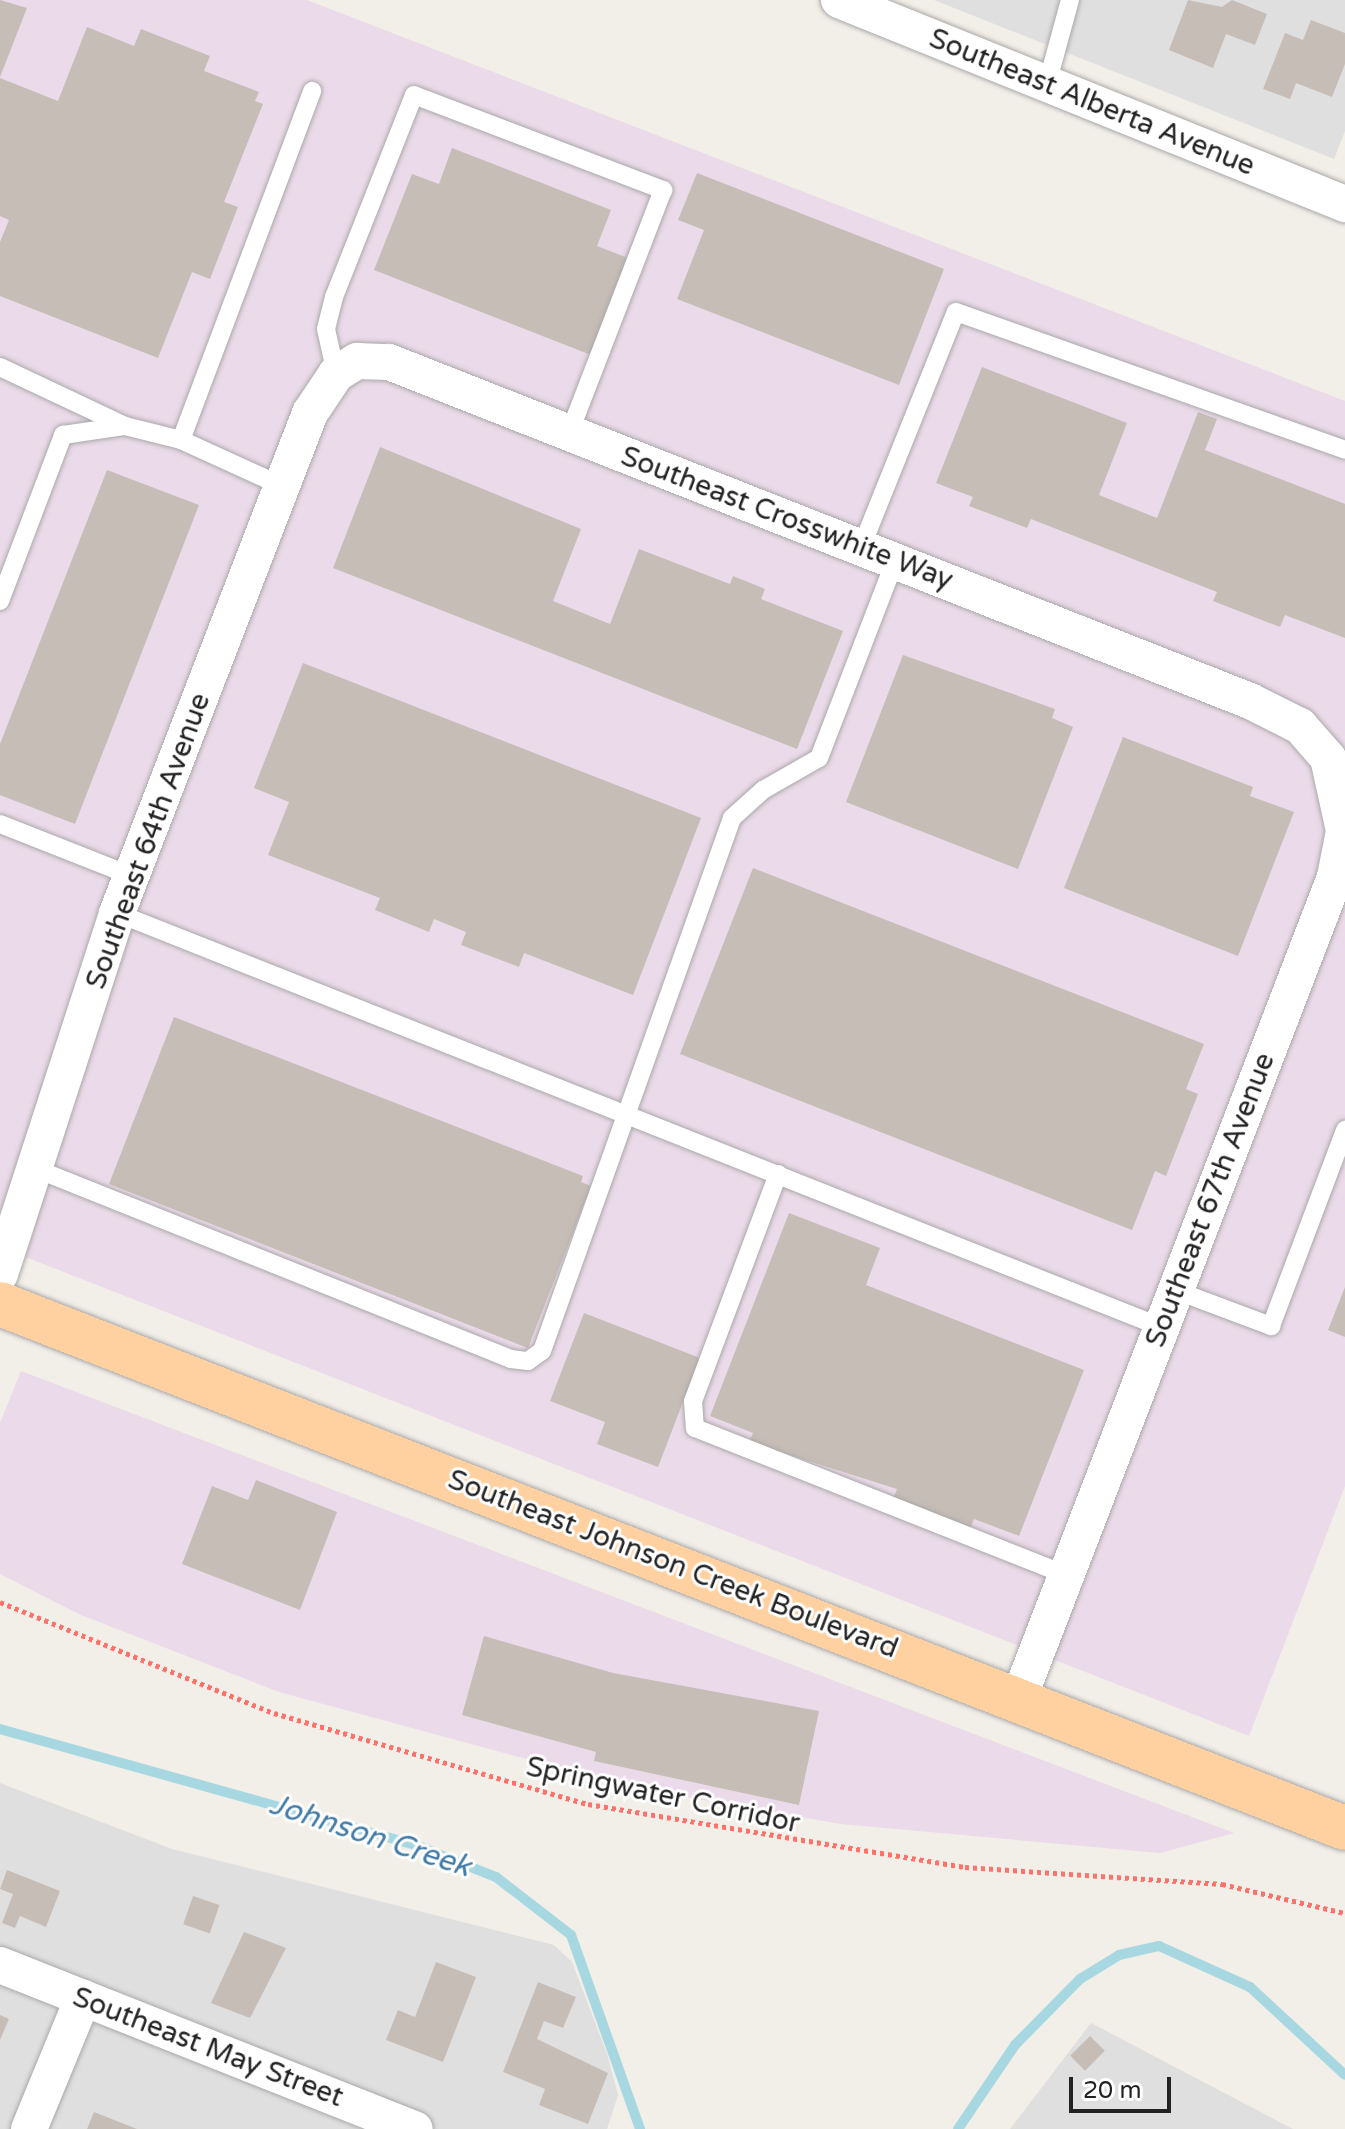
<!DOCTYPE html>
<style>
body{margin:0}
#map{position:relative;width:1345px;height:2129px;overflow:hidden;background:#f2eee8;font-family:"Varela Round",sans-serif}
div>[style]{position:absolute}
.residential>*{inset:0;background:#e0dfdf}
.industrial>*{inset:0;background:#ebdae9}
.stream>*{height:10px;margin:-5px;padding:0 5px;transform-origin:5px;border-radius:5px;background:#a7d8e1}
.building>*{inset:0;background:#c7bdb7;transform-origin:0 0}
.path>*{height:5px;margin-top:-2.5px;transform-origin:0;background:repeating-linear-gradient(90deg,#ff726c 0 4px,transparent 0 8px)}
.roads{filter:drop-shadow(0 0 2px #a9a9a9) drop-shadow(0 0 2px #a9a9a9)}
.lane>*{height:18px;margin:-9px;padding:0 9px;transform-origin:9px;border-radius:9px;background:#fff}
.street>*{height:36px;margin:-18px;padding:0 18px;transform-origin:18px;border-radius:18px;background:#fff}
.primary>*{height:44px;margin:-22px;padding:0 22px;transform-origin:22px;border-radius:22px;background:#ffd0a0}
span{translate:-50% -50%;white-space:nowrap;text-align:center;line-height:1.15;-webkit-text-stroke:6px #fff;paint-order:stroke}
.street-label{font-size:28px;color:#222}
.water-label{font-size:30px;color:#427ba6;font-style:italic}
.scale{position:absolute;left:1069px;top:2077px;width:102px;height:36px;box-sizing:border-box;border:4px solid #222;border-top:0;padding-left:10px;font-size:24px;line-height:28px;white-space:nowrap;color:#222;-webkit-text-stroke:6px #fff;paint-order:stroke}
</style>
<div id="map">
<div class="residential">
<i style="clip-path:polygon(934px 0,1345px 0,1345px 131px,1334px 159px)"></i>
<i style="clip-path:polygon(0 1783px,172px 1849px,554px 1945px,572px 1962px,607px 2054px,618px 2095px,607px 2129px,0 2129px)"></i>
<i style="clip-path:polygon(1091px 2023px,1293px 2129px,1010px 2129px)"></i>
</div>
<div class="industrial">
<i style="clip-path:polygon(0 0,307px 0,1345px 401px,1345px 1486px,1249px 1736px,0 1247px)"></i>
<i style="clip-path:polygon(21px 1371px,1234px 1833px,1160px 1853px,841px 1824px,634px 1788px,279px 1692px,81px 1615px,0 1574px,0 1423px)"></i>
</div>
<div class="stream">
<i style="left:0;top:1729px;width:434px;rotate:15.6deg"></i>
<i style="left:418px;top:1846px;width:84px;rotate:21.7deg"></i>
<i style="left:496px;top:1877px;width:95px;rotate:37.7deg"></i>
<i style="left:571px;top:1935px;width:206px;rotate:70.4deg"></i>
<i style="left:958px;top:2129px;width:102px;rotate:-55.8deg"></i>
<i style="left:1015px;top:2045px;width:93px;rotate:-45.4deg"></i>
<i style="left:1080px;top:1979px;width:46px;rotate:-31.6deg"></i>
<i style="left:1119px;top:1955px;width:41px;rotate:-12.7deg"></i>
<i style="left:1159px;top:1946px;width:100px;rotate:24.3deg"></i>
<i style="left:1250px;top:1987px;width:129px;rotate:42.8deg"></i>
</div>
<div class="building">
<i style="clip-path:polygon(0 0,27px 8px,0 77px)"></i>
<i style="clip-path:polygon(1188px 0,1222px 7px,1232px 0,1267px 14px,1255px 45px,1226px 34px,1213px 68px,1169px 50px)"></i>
<i style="clip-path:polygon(1311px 20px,1345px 33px,1345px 64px,1332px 97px,1296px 83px,1290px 99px,1263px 89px,1285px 33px,1303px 40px)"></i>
<i style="clip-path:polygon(87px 27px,134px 46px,141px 29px,210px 56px,204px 71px,259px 92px,255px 101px,263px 104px,224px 202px,238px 207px,210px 279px,192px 272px,158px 358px,0 296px,0 242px,9px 220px,0 216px,0 78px,58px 101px)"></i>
<i style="clip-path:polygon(452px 148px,611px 210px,597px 246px,628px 258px,591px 355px,374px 270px,412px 174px,439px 184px)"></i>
<i style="clip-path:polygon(697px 173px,944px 269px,899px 385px,677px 299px,704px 230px,678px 220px)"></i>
<i style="clip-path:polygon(982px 367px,1127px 423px,1099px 495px,1157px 518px,1198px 412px,1217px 419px,1205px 450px,1345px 504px,1345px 638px,1285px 615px,1280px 627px,1213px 601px,1217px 592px,1031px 519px,1027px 528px,969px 506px,973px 497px,936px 483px)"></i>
<i style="clip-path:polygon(380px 447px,581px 529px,553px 601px,610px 624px,639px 549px,730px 584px,733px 576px,765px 589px,761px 599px,843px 631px,797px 749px,333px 568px)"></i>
<i style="clip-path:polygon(107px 470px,199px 505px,75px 824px,0 795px,0 744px)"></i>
<i style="clip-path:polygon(903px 655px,1055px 709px,1052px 718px,1073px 727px,1018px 869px,846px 802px)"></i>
<i style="clip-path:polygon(303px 663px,701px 818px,633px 995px,524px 953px,519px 967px,461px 945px,466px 932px,434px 919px,429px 932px,375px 910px,380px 898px,268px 855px,289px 802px,254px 788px)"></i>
<i style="clip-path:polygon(1123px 737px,1253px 787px,1250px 796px,1294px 812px,1238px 956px,1064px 888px)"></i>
<i style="clip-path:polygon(753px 868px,1204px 1044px,1186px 1089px,1198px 1094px,1166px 1176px,1155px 1171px,1132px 1230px,680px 1054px)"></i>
<i style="clip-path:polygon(174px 1017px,583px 1176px,581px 1182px,591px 1186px,528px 1348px,109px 1184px)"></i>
<i style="clip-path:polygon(789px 1213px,880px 1248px,866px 1285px,1084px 1370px,1019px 1536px,974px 1519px,970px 1529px,893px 1499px,897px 1489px,749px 1442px,753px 1433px,710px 1416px)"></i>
<i style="clip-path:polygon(1345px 1287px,1345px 1337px,1328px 1330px)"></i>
<i style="clip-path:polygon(584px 1313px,700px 1358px,658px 1467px,597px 1444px,605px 1422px,550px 1401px)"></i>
<i style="clip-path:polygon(256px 1480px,337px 1512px,300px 1610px,182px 1564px,212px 1486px,248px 1500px)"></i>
<i style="clip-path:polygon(484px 1636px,613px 1673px,819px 1711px,799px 1805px,594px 1761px,596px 1752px,462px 1715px)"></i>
<i style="clip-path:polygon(7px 1870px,60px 1891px,46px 1927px,20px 1916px,15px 1928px,2px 1923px,13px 1894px,0 1889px)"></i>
<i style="left:193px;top:1896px;width:28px;height:30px;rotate:19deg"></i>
<i style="clip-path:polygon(244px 1932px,286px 1948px,250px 2018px,211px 2003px)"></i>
<i style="clip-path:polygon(436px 1962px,476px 1977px,443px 2062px,386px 2040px,398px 2010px,415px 2017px)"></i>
<i style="clip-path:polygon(538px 1982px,576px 1997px,563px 2028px,544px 2021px,537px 2039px,608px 2073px,588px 2124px,539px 2105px,545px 2089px,503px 2072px)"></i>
<i style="clip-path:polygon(0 2015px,9px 2019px,0 2040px)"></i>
<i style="left:1090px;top:2036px;width:21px;height:28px;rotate:45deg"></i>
<i style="clip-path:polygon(94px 2112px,137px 2129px,87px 2129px)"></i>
</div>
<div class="path">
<i style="left:0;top:1602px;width:296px;rotate:22.1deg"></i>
<i style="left:274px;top:1713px;width:327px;rotate:16.2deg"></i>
<i style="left:588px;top:1804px;width:382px;rotate:9.5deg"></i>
<i style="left:965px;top:1867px;width:258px;rotate:3.8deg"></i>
<i style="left:1222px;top:1884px;width:126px;rotate:13.3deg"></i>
</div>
<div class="roads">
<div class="lane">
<i style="left:1047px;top:84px;width:87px;rotate:-74.7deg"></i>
<i style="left:0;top:367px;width:138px;rotate:25.3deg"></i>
<i style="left:336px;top:374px;width:46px;rotate:-102.5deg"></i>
<i style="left:326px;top:329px;width:33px;rotate:-76deg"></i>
<i style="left:334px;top:297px;width:217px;rotate:-68.4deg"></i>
<i style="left:414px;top:95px;width:267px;rotate:20.9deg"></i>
<i style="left:663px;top:190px;width:261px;rotate:111.1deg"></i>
<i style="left:181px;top:440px;width:373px;rotate:-69.4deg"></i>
<i style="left:861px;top:548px;width:254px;rotate:-68.1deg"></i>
<i style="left:956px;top:312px;width:413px;rotate:19.5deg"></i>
<i style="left:0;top:601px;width:178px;rotate:-69.2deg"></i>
<i style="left:63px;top:435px;width:63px;rotate:-8.3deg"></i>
<i style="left:125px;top:426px;width:58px;rotate:14deg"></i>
<i style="left:181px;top:440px;width:111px;rotate:24.5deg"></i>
<i style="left:0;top:824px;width:142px;rotate:21.5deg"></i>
<i style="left:117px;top:913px;width:1123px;rotate:21.63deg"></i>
<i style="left:34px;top:1168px;width:514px;rotate:21.82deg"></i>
<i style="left:511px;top:1359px;width:17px;rotate:7deg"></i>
<i style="left:528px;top:1361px;width:17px;rotate:-36deg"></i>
<i style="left:542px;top:1351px;width:566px;rotate:-70.38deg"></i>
<i style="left:732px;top:818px;width:42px;rotate:-42.1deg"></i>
<i style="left:763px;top:790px;width:64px;rotate:-29.7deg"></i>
<i style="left:819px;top:758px;width:211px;rotate:-68.9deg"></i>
<i style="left:778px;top:1174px;width:242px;rotate:110.5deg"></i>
<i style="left:693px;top:1401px;width:27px;rotate:86deg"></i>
<i style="left:695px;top:1428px;width:399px;rotate:21.6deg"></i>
<i style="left:1175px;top:1290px;width:103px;rotate:20.6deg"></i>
<i style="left:1271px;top:1326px;width:210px;rotate:-69.3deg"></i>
</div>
<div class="street">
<i style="left:839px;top:0;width:546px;rotate:21.96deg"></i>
<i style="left:0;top:1274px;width:379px;rotate:-72deg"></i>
<i style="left:117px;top:913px;width:536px;rotate:-68.89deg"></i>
<i style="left:310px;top:413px;width:47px;rotate:-56.3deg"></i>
<i style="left:336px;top:374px;width:25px;rotate:-32deg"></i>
<i style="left:357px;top:361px;width:32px;rotate:2deg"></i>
<i style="left:389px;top:362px;width:925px;rotate:21.49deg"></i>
<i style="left:1250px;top:701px;width:56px;rotate:26.6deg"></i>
<i style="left:1300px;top:726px;width:43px;rotate:48.8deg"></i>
<i style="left:1328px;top:758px;width:75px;rotate:77.6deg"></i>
<i style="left:1344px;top:831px;width:47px;rotate:101.1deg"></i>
<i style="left:1335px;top:877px;width:880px;rotate:111.05deg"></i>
<i style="left:0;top:1965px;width:446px;rotate:21.6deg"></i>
<i style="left:29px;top:2129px;width:142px;rotate:-67.6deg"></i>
</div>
<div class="primary">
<i style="left:0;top:1304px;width:1443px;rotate:21.29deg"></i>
</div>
</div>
<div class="street-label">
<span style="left:1092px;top:102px;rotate:22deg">Southeast Alberta Avenue</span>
<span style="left:787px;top:518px;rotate:21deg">Southeast Crosswhite Way</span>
<span style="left:148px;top:841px;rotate:-70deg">Southeast 64th Avenue</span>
<span style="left:1210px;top:1200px;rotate:-69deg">Southeast 67th Avenue</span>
<span style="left:673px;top:1564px;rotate:21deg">Southeast Johnson Creek Boulevard</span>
<span style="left:663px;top:1795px;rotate:12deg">Springwater Corridor</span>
<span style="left:208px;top:2047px;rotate:21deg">Southeast May Street</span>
</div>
<div class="water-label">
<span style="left:370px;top:1836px;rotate:18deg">Johnson Creek</span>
</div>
<div class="scale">20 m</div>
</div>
